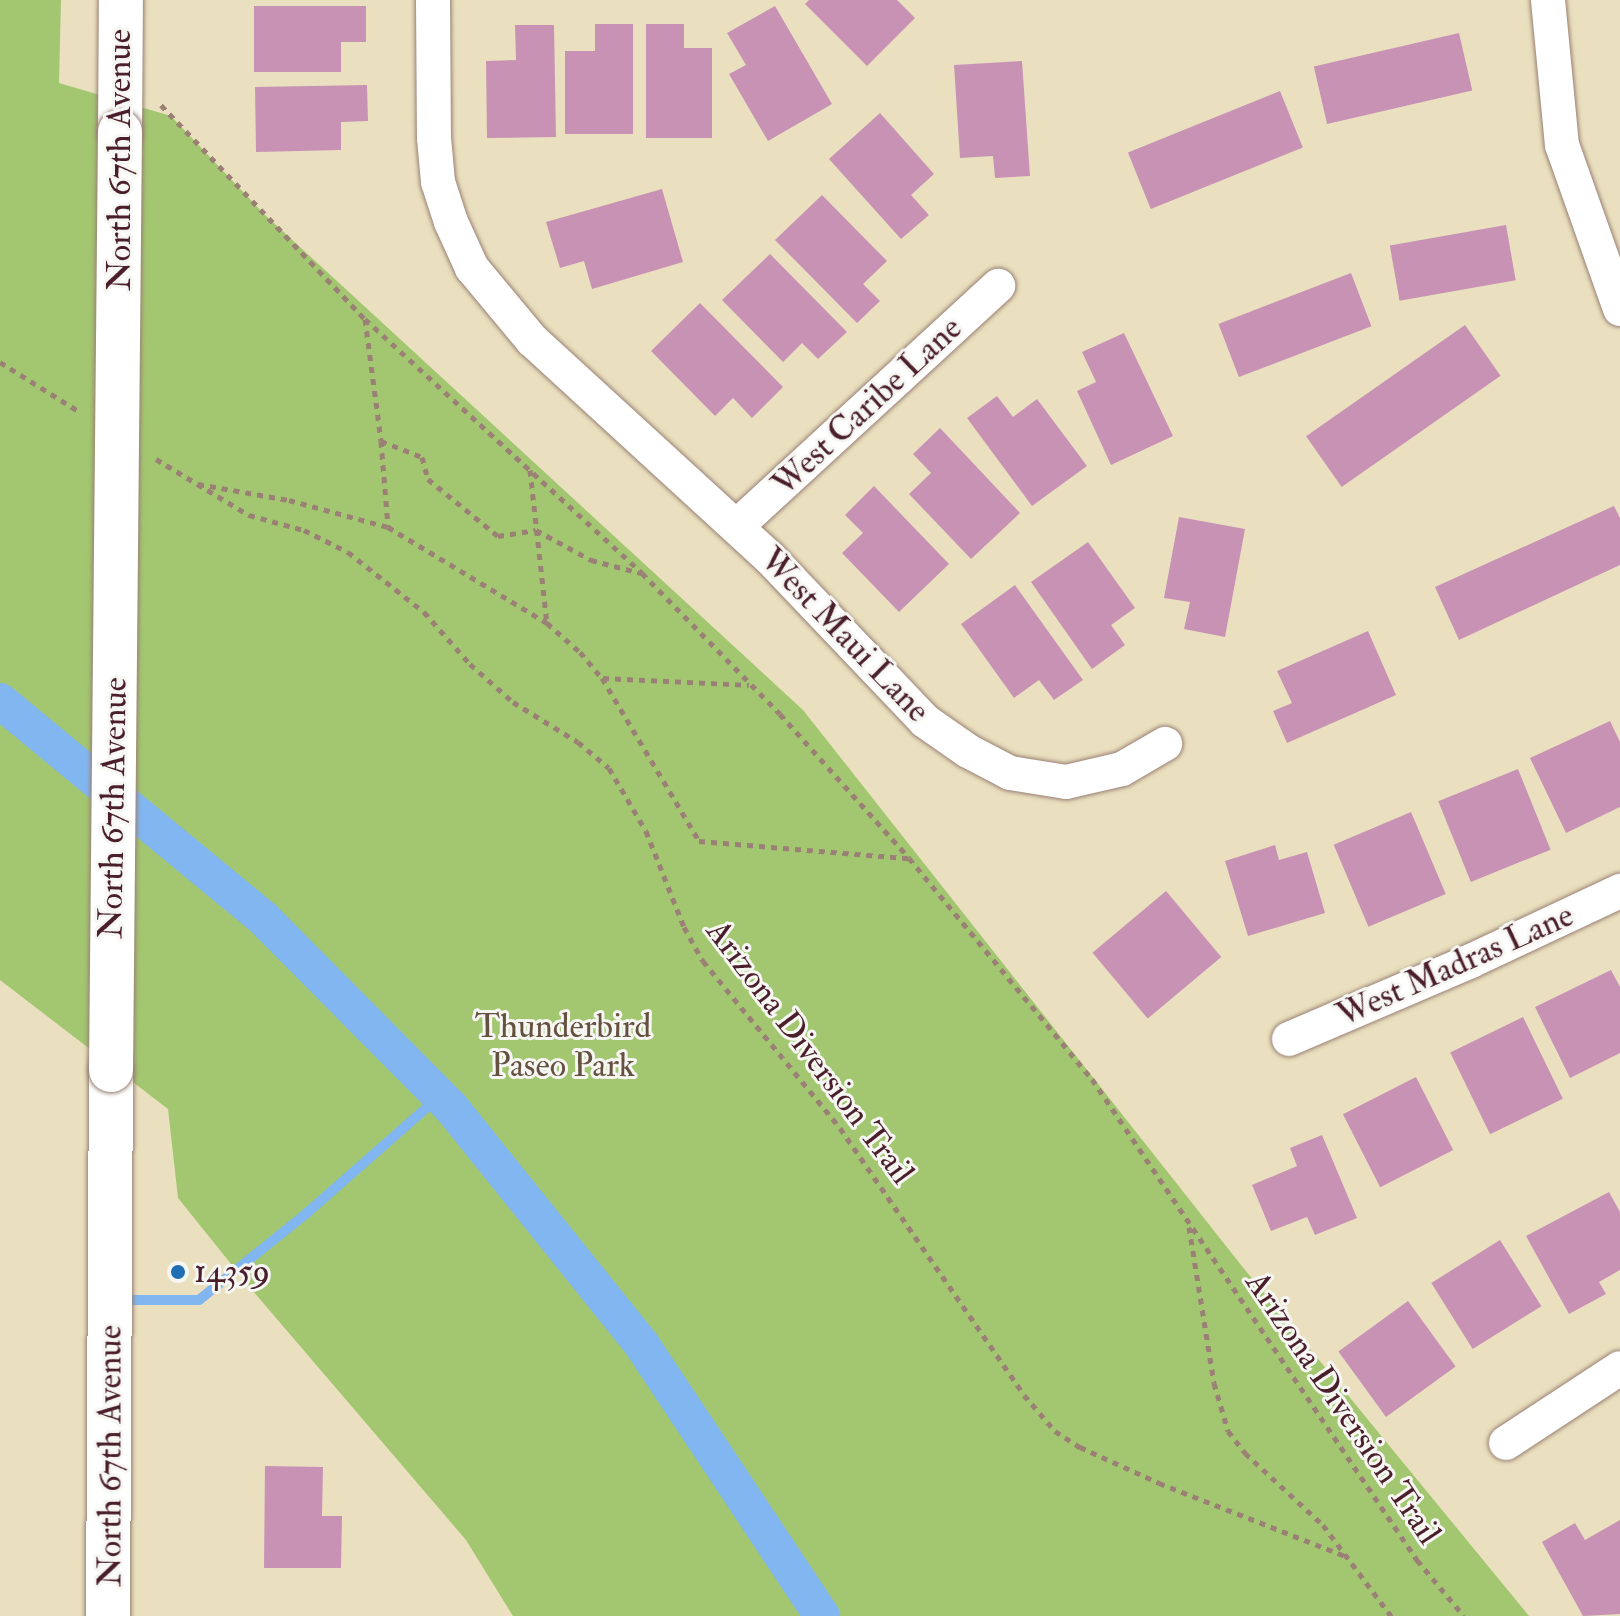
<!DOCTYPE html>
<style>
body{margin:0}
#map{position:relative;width:1620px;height:1616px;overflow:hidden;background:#eae0bf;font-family:"IM FELL Double Pica",serif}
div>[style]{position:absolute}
.green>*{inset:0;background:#a3c670}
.stream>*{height:10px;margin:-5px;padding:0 5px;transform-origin:5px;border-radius:5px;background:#82b6f0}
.canal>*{height:36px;margin:-18px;padding:0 18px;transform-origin:18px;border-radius:18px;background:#82b6f0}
.building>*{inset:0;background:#c892b5;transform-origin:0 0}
.path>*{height:5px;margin-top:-2.5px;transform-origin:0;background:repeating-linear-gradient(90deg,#9a8075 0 6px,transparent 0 12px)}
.roads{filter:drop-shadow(0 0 2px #9a8075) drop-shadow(0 0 2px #9a8075)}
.minor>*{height:34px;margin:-17px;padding:0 17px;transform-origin:17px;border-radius:17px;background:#fff}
.secondary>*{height:44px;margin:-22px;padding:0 22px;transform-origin:22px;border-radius:22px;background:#fff}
.bridges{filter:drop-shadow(0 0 2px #9a8075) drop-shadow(0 0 2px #9a8075)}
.secondary-bridge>*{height:44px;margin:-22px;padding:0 22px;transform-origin:22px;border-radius:22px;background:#fff}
.dots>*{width:22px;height:22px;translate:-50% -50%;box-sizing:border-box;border:4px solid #f6f6f2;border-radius:50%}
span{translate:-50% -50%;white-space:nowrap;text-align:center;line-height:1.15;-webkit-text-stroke:6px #f6f6f2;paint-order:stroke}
.street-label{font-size:34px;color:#4a1f2b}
.park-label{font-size:34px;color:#655140}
.poi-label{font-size:34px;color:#4a1f2b}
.left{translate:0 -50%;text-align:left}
</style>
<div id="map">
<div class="green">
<i style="clip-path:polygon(0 0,61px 0,59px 83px,171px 116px,263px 213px,803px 710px,1241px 1265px,1529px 1616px,513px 1616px,466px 1540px,252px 1290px,178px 1198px,168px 1109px,0 980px)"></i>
</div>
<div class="stream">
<i style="left:121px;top:1300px;width:78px"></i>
<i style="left:199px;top:1300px;width:140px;rotate:-38.9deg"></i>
<i style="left:308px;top:1212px;width:176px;rotate:-41.3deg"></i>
</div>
<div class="canal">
<i style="left:0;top:701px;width:342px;rotate:39.5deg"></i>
<i style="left:264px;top:919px;width:264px;rotate:45.2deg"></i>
<i style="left:450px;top:1106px;width:307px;rotate:51.2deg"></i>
<i style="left:642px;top:1345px;width:325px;rotate:56.4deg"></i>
</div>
<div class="building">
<i style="clip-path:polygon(809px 0,897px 0,915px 18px,867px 66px,805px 4px)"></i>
<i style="clip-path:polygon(254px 6px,366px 6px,366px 42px,341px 42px,341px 72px,254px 72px)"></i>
<i style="clip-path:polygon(775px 6px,832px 104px,768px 141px,729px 74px,746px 65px,727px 33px)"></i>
<i style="clip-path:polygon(595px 24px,633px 24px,633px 134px,565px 134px,565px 51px,595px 51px)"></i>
<i style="clip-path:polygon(646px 24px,684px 24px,684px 48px,712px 48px,712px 138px,646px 138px)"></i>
<i style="clip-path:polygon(515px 25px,554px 25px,556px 137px,487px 138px,486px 61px,516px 60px)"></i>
<i style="left:1459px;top:33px;width:59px;height:149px;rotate:77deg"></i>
<i style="clip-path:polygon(1022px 61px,1030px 176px,995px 178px,993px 156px,960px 158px,954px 65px)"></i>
<i style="clip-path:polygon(367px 85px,368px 121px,341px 122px,341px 150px,256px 152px,255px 87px)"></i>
<i style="left:1280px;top:91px;width:61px;height:164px;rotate:68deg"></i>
<i style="clip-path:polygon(880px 113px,934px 174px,911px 195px,929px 215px,901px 239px,829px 159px)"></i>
<i style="clip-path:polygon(662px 189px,683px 262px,592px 289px,584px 261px,560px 268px,546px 222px)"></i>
<i style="clip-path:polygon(822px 195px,887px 261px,863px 284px,880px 301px,857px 323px,775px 240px)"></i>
<i style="left:1506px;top:225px;width:56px;height:118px;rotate:80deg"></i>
<i style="clip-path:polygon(770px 254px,847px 332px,818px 359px,802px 343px,783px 362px,722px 300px)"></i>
<i style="left:1351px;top:273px;width:57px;height:142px;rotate:69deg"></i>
<i style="clip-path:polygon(700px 303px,783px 387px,752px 418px,733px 398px,715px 416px,651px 351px)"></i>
<i style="left:1465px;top:325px;width:62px;height:194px;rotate:55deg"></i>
<i style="clip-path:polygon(1124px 333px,1173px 436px,1111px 465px,1077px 391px,1096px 382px,1082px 352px)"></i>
<i style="clip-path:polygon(997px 396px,1013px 417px,1037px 399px,1087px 466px,1032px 506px,967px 418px)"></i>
<i style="clip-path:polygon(940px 428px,1020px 513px,971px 559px,909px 494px,931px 473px,913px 454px)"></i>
<i style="clip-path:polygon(874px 486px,949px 564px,899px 612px,842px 553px,863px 533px,845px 515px)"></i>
<i style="clip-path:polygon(1614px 506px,1620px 518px,1620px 565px,1459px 640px,1435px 587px)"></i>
<i style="clip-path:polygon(1179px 517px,1245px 529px,1225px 637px,1184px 629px,1190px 602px,1164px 598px)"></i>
<i style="clip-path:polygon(1088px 542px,1135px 608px,1111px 625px,1125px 645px,1092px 669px,1031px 582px)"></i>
<i style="clip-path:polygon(1015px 585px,1083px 680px,1054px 700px,1039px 680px,1014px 698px,961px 624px)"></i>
<i style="clip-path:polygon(1368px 631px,1396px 695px,1287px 743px,1273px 711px,1292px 703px,1277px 671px)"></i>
<i style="clip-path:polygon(1610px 721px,1620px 742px,1620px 807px,1566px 833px,1530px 758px)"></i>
<i style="left:1518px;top:769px;width:87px;height:86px;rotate:68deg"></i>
<i style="left:1411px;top:812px;width:89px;height:84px;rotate:67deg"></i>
<i style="clip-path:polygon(1275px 845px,1279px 860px,1307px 852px,1325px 913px,1248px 936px,1225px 861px)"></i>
<i style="left:1166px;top:891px;width:86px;height:96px;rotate:50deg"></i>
<i style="clip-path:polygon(1611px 970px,1620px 987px,1620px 1053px,1570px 1078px,1535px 1007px)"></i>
<i style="left:1523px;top:1017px;width:91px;height:81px;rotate:64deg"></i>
<i style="left:1416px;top:1077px;width:82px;height:82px;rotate:63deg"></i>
<i style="clip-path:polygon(1322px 1135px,1357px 1218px,1315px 1235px,1307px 1217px,1271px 1231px,1252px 1185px,1297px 1166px,1290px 1148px)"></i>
<i style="clip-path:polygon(1609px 1192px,1620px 1212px,1620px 1270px,1599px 1282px,1606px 1294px,1569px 1314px,1526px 1236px)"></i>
<i style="left:1500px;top:1240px;width:78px;height:81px;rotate:58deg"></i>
<i style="left:1408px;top:1301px;width:81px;height:86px;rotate:54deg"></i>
<i style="clip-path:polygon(265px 1466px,323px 1467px,322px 1516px,342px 1516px,341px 1568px,264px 1568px)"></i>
<i style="clip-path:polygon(1620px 1520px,1620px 1614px,1583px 1616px,1542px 1542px,1575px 1523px,1585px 1540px)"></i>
</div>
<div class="path">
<i style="left:161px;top:105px;width:296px;rotate:46.4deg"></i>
<i style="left:365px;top:319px;width:376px;rotate:42.5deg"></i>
<i style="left:642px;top:573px;width:197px;rotate:45.6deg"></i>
<i style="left:780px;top:714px;width:193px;rotate:48.1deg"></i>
<i style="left:909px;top:858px;width:287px;rotate:50.4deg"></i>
<i style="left:1092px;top:1079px;width:581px;rotate:55.95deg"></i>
<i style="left:1417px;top:1560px;width:73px;rotate:50deg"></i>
<i style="left:365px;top:319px;width:123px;rotate:82.5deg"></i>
<i style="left:381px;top:441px;width:86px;rotate:85.3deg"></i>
<i style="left:0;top:362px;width:94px;rotate:32deg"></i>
<i style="left:381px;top:441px;width:44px;rotate:21.3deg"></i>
<i style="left:422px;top:457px;width:23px;rotate:75deg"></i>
<i style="left:428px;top:479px;width:90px;rotate:39.2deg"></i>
<i style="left:498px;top:536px;width:38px;rotate:-9deg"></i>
<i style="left:536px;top:530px;width:63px;rotate:28.6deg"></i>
<i style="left:591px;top:560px;width:52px;rotate:14.6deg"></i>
<i style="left:156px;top:459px;width:109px;rotate:31.1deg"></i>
<i style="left:249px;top:515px;width:57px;rotate:15.3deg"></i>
<i style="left:304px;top:530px;width:49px;rotate:26.6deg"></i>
<i style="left:348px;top:552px;width:97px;rotate:38.3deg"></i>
<i style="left:424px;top:612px;width:69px;rotate:48.5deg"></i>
<i style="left:470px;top:664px;width:57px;rotate:41.5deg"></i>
<i style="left:513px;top:702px;width:76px;rotate:31.6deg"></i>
<i style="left:578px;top:742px;width:40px;rotate:40deg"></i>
<i style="left:609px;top:768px;width:73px;rotate:59.6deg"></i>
<i style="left:646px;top:831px;width:103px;rotate:68.4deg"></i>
<i style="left:684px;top:927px;width:39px;rotate:61deg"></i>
<i style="left:703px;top:961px;width:216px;rotate:50.6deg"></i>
<i style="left:840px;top:1128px;width:324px;rotate:55.4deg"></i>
<i style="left:1024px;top:1395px;width:48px;rotate:49.3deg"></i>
<i style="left:1055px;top:1431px;width:30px;rotate:33deg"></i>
<i style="left:1080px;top:1447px;width:87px;rotate:24.5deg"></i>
<i style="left:1159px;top:1483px;width:200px;rotate:21.4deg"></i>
<i style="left:530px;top:470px;width:154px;rotate:83.7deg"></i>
<i style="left:198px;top:484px;width:92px;rotate:10deg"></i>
<i style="left:289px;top:500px;width:103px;rotate:15.3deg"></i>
<i style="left:388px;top:527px;width:186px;rotate:31.1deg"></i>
<i style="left:547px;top:623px;width:44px;rotate:41.3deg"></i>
<i style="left:580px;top:652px;width:34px;rotate:50deg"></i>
<i style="left:602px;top:678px;width:190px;rotate:59.2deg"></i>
<i style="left:699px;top:841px;width:210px;rotate:4.7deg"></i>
<i style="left:603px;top:678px;width:146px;rotate:2.7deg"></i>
<i style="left:1189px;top:1227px;width:158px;rotate:80.9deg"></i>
<i style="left:1214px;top:1383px;width:50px;rotate:73.7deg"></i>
<i style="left:1228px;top:1431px;width:28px;rotate:52deg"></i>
<i style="left:1245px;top:1453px;width:106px;rotate:42.7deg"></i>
<i style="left:1323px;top:1525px;width:114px;rotate:53.2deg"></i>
</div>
<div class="roads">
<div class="minor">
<i style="left:433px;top:0;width:138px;rotate:89.6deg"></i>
<i style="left:434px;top:138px;width:44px;rotate:84.8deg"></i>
<i style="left:438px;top:182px;width:42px;rotate:72deg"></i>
<i style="left:451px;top:222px;width:51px;rotate:65.5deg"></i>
<i style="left:472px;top:268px;width:94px;rotate:50.2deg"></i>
<i style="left:532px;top:340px;width:321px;rotate:42.5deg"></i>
<i style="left:769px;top:557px;width:226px;rotate:46.4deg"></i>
<i style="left:925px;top:721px;width:52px;rotate:34.9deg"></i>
<i style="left:968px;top:751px;width:47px;rotate:27.6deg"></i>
<i style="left:1010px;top:773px;width:57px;rotate:9.1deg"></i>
<i style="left:1066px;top:782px;width:57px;rotate:-13.1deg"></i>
<i style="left:1122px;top:769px;width:50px;rotate:-30.2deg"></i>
<i style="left:1548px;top:0;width:146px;rotate:84.5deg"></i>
<i style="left:1562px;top:145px;width:174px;rotate:70.5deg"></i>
<i style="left:737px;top:526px;width:355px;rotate:-42.6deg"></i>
<i style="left:1289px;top:1039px;width:198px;rotate:-23.2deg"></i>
<i style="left:1471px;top:961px;width:165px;rotate:-25.2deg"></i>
<i style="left:1506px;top:1443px;width:136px;rotate:-33.3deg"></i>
</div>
<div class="secondary">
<i style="left:120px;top:132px;width:132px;rotate:-89.6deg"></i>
<i style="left:108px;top:1616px;width:546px;rotate:-89.69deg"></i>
</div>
</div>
<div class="bridges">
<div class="secondary-bridge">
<i style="left:111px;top:1070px;width:938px;rotate:-89.45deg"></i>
</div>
</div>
<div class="dots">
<i style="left:178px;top:1272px;background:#1f6fb2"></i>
</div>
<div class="street-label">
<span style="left:120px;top:160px;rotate:-90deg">North 67th Avenue</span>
<span style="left:867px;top:406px;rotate:-43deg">West Caribe Lane</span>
<span style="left:845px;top:635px;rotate:46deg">West Maui Lane</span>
<span style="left:113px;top:808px;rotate:-89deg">North 67th Avenue</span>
<span style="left:1455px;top:965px;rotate:-24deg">West Madras Lane</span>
<span style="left:810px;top:1052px;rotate:53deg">Arizona Diversion Trail</span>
<span style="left:1343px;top:1408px;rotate:56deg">Arizona Diversion Trail</span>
<span style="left:110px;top:1456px;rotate:-90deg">North 67th Avenue</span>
</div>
<div class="park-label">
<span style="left:563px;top:1046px">Thunderbird<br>Paseo Park</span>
</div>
<div class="poi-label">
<span class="left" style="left:194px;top:1272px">14359</span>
</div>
</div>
